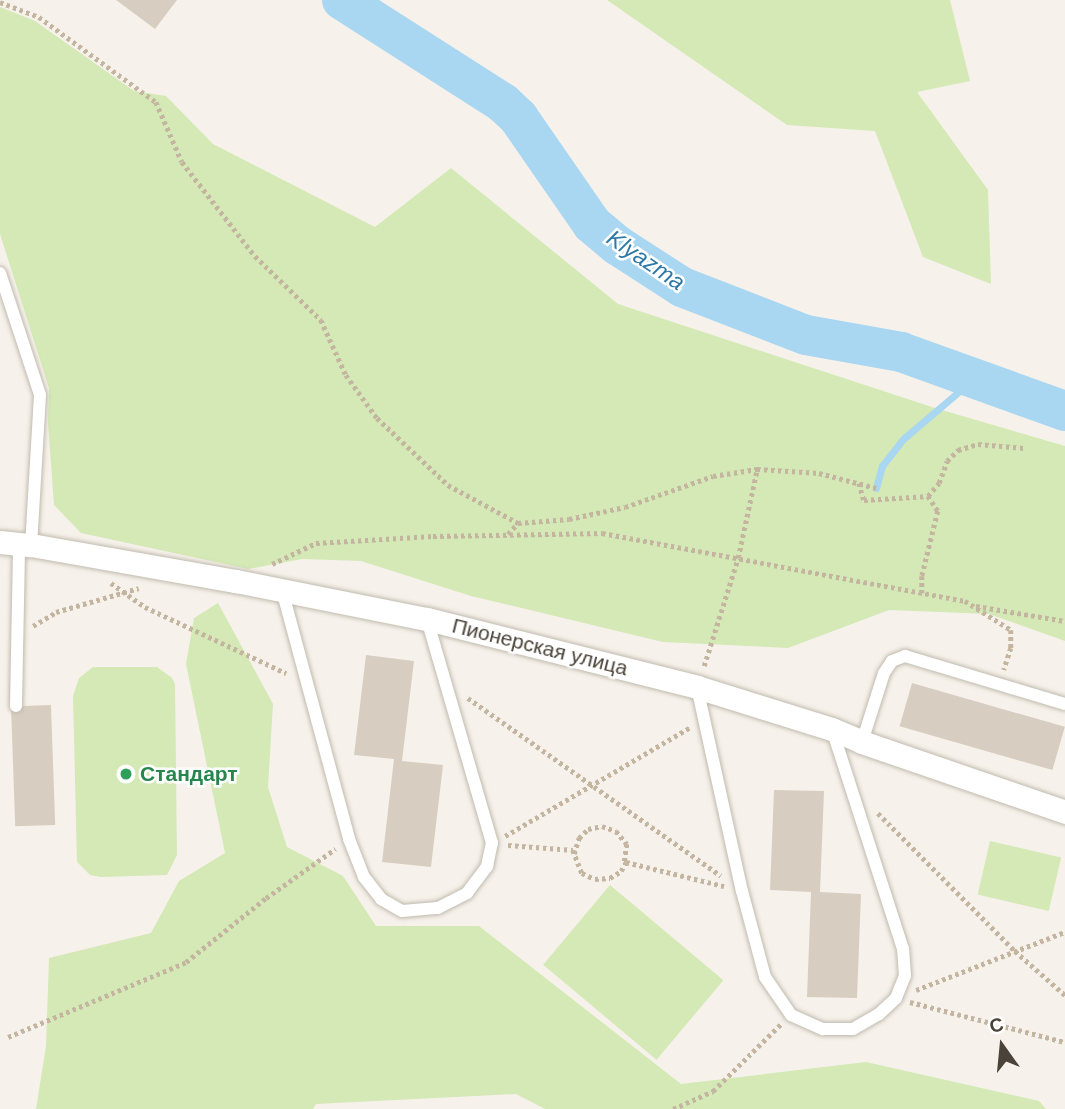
<!DOCTYPE html>
<meta charset="utf-8">
<style>
body{margin:0}
#map{position:relative;width:1065px;height:1109px;overflow:hidden;background:#f6f2eb;font-family:Arial,sans-serif}
div>[style]{position:absolute}
.green>*{inset:0;background:#d4e9b5;transform-origin:0 0}
.stream>*{height:7px;margin:-3.5px;padding:0 3.5px;transform-origin:3.5px;border-radius:3.5px;background:#a9d6f1}
.river>*{height:40px;margin:-20px;padding:0 20px;transform-origin:20px;border-radius:20px;background:#a9d6f1}
.building>*{inset:0;background:#d7cec1;transform-origin:0 0}
.path>*{height:4.5px;margin-top:-2.25px;transform-origin:0;background:repeating-linear-gradient(90deg,#c3b59f 0 3.5px,transparent 0 7px)}
.roads{filter:drop-shadow(0 0 2px #c1baae) drop-shadow(0 0 2px #c1baae)}
.lane>*{height:12px;margin:-6px;padding:0 6px;transform-origin:6px;border-radius:6px;background:#fff}
.street>*{height:23px;margin:-11.5px;padding:0 11.5px;transform-origin:11.5px;border-radius:11.5px;background:#fff}
.dots>*{width:19px;height:19px;translate:-50% -50%;box-sizing:border-box;border:4px solid #fff;border-radius:50%}
span{translate:-50% -50%;white-space:nowrap;text-align:center;line-height:1.15;-webkit-text-stroke:5px #fff;paint-order:stroke}
.street-label{font-size:21px;color:#4a4339}
.leisure-label{font-size:21px;color:#27864d;font-weight:700}
.left{translate:0 -50%;text-align:left}
.water-label{font-size:23px;color:#2d78a7;font-style:italic}
.north{position:absolute;left:967px;top:1011px;width:70px;height:70px;-webkit-text-stroke:5px #fff;paint-order:stroke;rotate:345deg;font-size:19px;font-weight:700;line-height:28px;text-align:center;color:#4a4339}
.north::after{content:'';display:block;margin:auto;width:24px;height:32px;background:#4a4339;clip-path:polygon(50% 0,100% 100%,50% 72%,0 100%)}
</style>
<div id="map">
<div class="green">
<i style="clip-path:polygon(607px 0,950px 0,970px 81px,917px 92px,988px 190px,991px 284px,923px 257px,875px 131px,787px 125px)"></i>
<i style="clip-path:polygon(0 7px,35px 21px,134px 91px,166px 96px,213px 144px,375px 227px,451px 168px,618px 304px,935px 408px,1065px 446px,1065px 641px,989px 614px,889px 610px,788px 648px,663px 642px,471px 596px,361px 561px,302px 559px,248px 569px,81px 533px,54px 505px,48px 423px,49px 388px,0 234px)"></i>
<i style="clip-path:polygon(218px 603px,273px 704px,268px 787px,287px 847px,343px 876px,376px 926px,479px 926px,681px 1084px,866px 1062px,1039px 1101px,1046px 1109px,545px 1109px,516px 1094px,316px 1104px,313px 1109px,36px 1109px,46px 1046px,49px 958px,151px 933px,179px 881px,225px 853px,186px 664px,194px 618px)"></i>
<i style="clip-path:polygon(93px 667px,157px 667px,172px 678px,175px 684px,177px 855px,167px 875px,101px 877px,90px 875px,77px 862px,73px 696px,79px 678px)"></i>
<i style="left:990px;top:841px;width:73px;height:55px;rotate:13deg"></i>
<i style="left:610px;top:885px;width:148px;height:104px;rotate:40deg"></i>
</div>
<div class="stream">
<i style="left:876px;top:488px;width:23px;rotate:-75deg"></i>
<i style="left:882px;top:466px;width:34px;rotate:-52deg"></i>
<i style="left:903px;top:439px;width:94px;rotate:-40.3deg"></i>
</div>
<div class="river">
<i style="left:342px;top:0;width:191px;rotate:32.6deg"></i>
<i style="left:503px;top:103px;width:21px;rotate:43deg"></i>
<i style="left:518px;top:117px;width:130px;rotate:55.3deg"></i>
<i style="left:592px;top:224px;width:33px;rotate:40deg"></i>
<i style="left:617px;top:245px;width:77px;rotate:32.9deg"></i>
<i style="left:682px;top:287px;width:133px;rotate:21.2deg"></i>
<i style="left:806px;top:335px;width:97px;rotate:10.1deg"></i>
<i style="left:901px;top:352px;width:174px;rotate:19.8deg"></i>
</div>
<div class="building">
<i style="clip-path:polygon(116px 0,177px 0,155px 29px)"></i>
<i style="clip-path:polygon(366px 655px,414px 661px,402px 761px,443px 765px,431px 867px,382px 862px,394px 759px,354px 755px)"></i>
<i style="left:912px;top:683px;width:159px;height:45px;rotate:16deg"></i>
<i style="left:51px;top:705px;width:120px;height:40px;rotate:88deg"></i>
<i style="clip-path:polygon(774px 790px,824px 791px,820px 892px,861px 894px,857px 998px,807px 997px,811px 892px,770px 890px)"></i>
</div>
<div class="path">
<i style="left:0;top:2px;width:42px;rotate:21deg"></i>
<i style="left:39px;top:17px;width:145px;rotate:36deg"></i>
<i style="left:156px;top:102px;width:65px;rotate:66.6deg"></i>
<i style="left:182px;top:162px;width:119px;rotate:52.2deg"></i>
<i style="left:255px;top:256px;width:92px;rotate:44.1deg"></i>
<i style="left:321px;top:320px;width:60px;rotate:65.6deg"></i>
<i style="left:346px;top:375px;width:53px;rotate:54.2deg"></i>
<i style="left:377px;top:418px;width:98px;rotate:43.3deg"></i>
<i style="left:448px;top:485px;width:80px;rotate:28.5deg"></i>
<i style="left:859px;top:483px;width:18px;rotate:74deg"></i>
<i style="left:864px;top:500px;width:64px;rotate:-3.6deg"></i>
<i style="left:928px;top:496px;width:18px;rotate:56deg"></i>
<i style="left:938px;top:511px;width:67px;rotate:103.8deg"></i>
<i style="left:922px;top:576px;width:17px;rotate:90deg"></i>
<i style="left:928px;top:496px;width:17px;rotate:-50deg"></i>
<i style="left:939px;top:483px;width:23px;rotate:-70deg"></i>
<i style="left:947px;top:461px;width:16px;rotate:-45deg"></i>
<i style="left:958px;top:450px;width:21px;rotate:-17deg"></i>
<i style="left:978px;top:444px;width:46px;rotate:5deg"></i>
<i style="left:508px;top:534px;width:15px;rotate:-48deg"></i>
<i style="left:518px;top:523px;width:51px;rotate:-4.5deg"></i>
<i style="left:569px;top:519px;width:57px;rotate:-12.1deg"></i>
<i style="left:625px;top:507px;width:93px;rotate:-19.4deg"></i>
<i style="left:713px;top:476px;width:45px;rotate:-9deg"></i>
<i style="left:272px;top:564px;width:49px;rotate:-25.5deg"></i>
<i style="left:316px;top:543px;width:117px;rotate:-3.4deg"></i>
<i style="left:433px;top:536px;width:169px;rotate:-1deg"></i>
<i style="left:602px;top:533px;width:369px;rotate:10.6deg"></i>
<i style="left:965px;top:601px;width:54px;rotate:32.2deg"></i>
<i style="left:1011px;top:630px;width:18px;rotate:90deg"></i>
<i style="left:1011px;top:648px;width:23px;rotate:108deg"></i>
<i style="left:111px;top:583px;width:42px;rotate:35.2deg"></i>
<i style="left:145px;top:607px;width:156px;rotate:25.1deg"></i>
<i style="left:976px;top:606px;width:90px;rotate:9.6deg"></i>
<i style="left:33px;top:626px;width:27px;rotate:-31deg"></i>
<i style="left:56px;top:612px;width:86px;rotate:-16.1deg"></i>
<i style="left:704px;top:666px;width:113px;rotate:-72.5deg"></i>
<i style="left:738px;top:558px;width:91px;rotate:-77.9deg"></i>
<i style="left:757px;top:469px;width:62px;rotate:3.7deg"></i>
<i style="left:819px;top:473px;width:59px;rotate:14.7deg"></i>
<i style="left:468px;top:698px;width:309px;rotate:35.1deg"></i>
<i style="left:878px;top:813px;width:194px;rotate:45.2deg"></i>
<i style="left:1015px;top:951px;width:67px;rotate:41.3deg"></i>
<i style="left:505px;top:836px;width:216px;rotate:-30.4deg"></i>
<i style="left:508px;top:845px;width:65px;rotate:4.4deg"></i>
<i style="left:573px;top:850px;width:25px;rotate:69deg"></i>
<i style="left:582px;top:873px;width:14px;rotate:25deg"></i>
<i style="left:595px;top:879px;width:15px;rotate:-4deg"></i>
<i style="left:610px;top:878px;width:13px;rotate:-32deg"></i>
<i style="left:621px;top:871px;width:10px;rotate:-61deg"></i>
<i style="left:626px;top:862px;width:101px;rotate:13.8deg"></i>
<i style="left:574px;top:854px;width:17px;rotate:-73deg"></i>
<i style="left:579px;top:838px;width:13px;rotate:-45deg"></i>
<i style="left:588px;top:829px;width:14px;rotate:-12deg"></i>
<i style="left:602px;top:826px;width:15px;rotate:20deg"></i>
<i style="left:616px;top:831px;width:17px;rotate:50deg"></i>
<i style="left:627px;top:844px;width:21px;rotate:98deg"></i>
<i style="left:916px;top:990px;width:160px;rotate:-21.3deg"></i>
<i style="left:910px;top:1002px;width:160px;rotate:14.5deg"></i>
<i style="left:8px;top:1037px;width:193px;rotate:-22.8deg"></i>
<i style="left:186px;top:962px;width:102px;rotate:-38.7deg"></i>
<i style="left:266px;top:898px;width:85px;rotate:-35.4deg"></i>
<i style="left:673px;top:1109px;width:44px;rotate:-24.2deg"></i>
<i style="left:713px;top:1091px;width:95px;rotate:-44.6deg"></i>
</div>
<div class="roads">
<div class="lane">
<i style="left:0;top:273px;width:128px;rotate:71.8deg"></i>
<i style="left:40px;top:395px;width:150px;rotate:93.4deg"></i>
<i style="left:282px;top:590px;width:258px;rotate:74.9deg"></i>
<i style="left:349px;top:839px;width:41px;rotate:68.5deg"></i>
<i style="left:364px;top:877px;width:28px;rotate:52deg"></i>
<i style="left:381px;top:899px;width:24px;rotate:30deg"></i>
<i style="left:402px;top:911px;width:36px;rotate:-5deg"></i>
<i style="left:438px;top:908px;width:33px;rotate:-27deg"></i>
<i style="left:467px;top:893px;width:34px;rotate:-53deg"></i>
<i style="left:487px;top:866px;width:24px;rotate:-78deg"></i>
<i style="left:492px;top:843px;width:233px;rotate:-106.2deg"></i>
<i style="left:697px;top:687px;width:209px;rotate:77.6deg"></i>
<i style="left:742px;top:891px;width:89px;rotate:75deg"></i>
<i style="left:765px;top:977px;width:46px;rotate:55.6deg"></i>
<i style="left:791px;top:1015px;width:35px;rotate:24deg"></i>
<i style="left:823px;top:1029px;width:30px"></i>
<i style="left:853px;top:1029px;width:30px;rotate:-30deg"></i>
<i style="left:879px;top:1014px;width:23px;rotate:-43deg"></i>
<i style="left:896px;top:998px;width:24px;rotate:-68deg"></i>
<i style="left:905px;top:976px;width:27px;rotate:-94deg"></i>
<i style="left:903px;top:949px;width:231px;rotate:-107.9deg"></i>
<i style="left:16px;top:706px;width:163px;rotate:-88.9deg"></i>
<i style="left:862px;top:742px;width:72px;rotate:-72.3deg"></i>
<i style="left:884px;top:673px;width:14px;rotate:-56deg"></i>
<i style="left:892px;top:661px;width:14px;rotate:-21deg"></i>
<i style="left:905px;top:656px;width:167px;rotate:16.7deg"></i>
</div>
<div class="street">
<i style="left:0;top:542px;width:31px;rotate:6deg"></i>
<i style="left:31px;top:545px;width:208px;rotate:10deg"></i>
<i style="left:236px;top:581px;width:195px;rotate:11.3deg"></i>
<i style="left:427px;top:619px;width:278px;rotate:14.1deg"></i>
<i style="left:697px;top:687px;width:141px;rotate:17.3deg"></i>
<i style="left:832px;top:729px;width:33px;rotate:23deg"></i>
<i style="left:862px;top:742px;width:215px;rotate:19deg"></i>
</div>
</div>
<div class="dots">
<i style="left:126px;top:774px;background:#2e9e5b"></i>
</div>
<div class="street-label">
<span style="left:540px;top:647px;rotate:14deg">Пионерская улица</span>
</div>
<div class="leisure-label">
<span class="left" style="left:140px;top:774px">Стандарт</span>
</div>
<div class="water-label">
<span style="left:646px;top:260px;rotate:34deg">Klyazma</span>
</div>
<div class="north">С</div>
</div>
